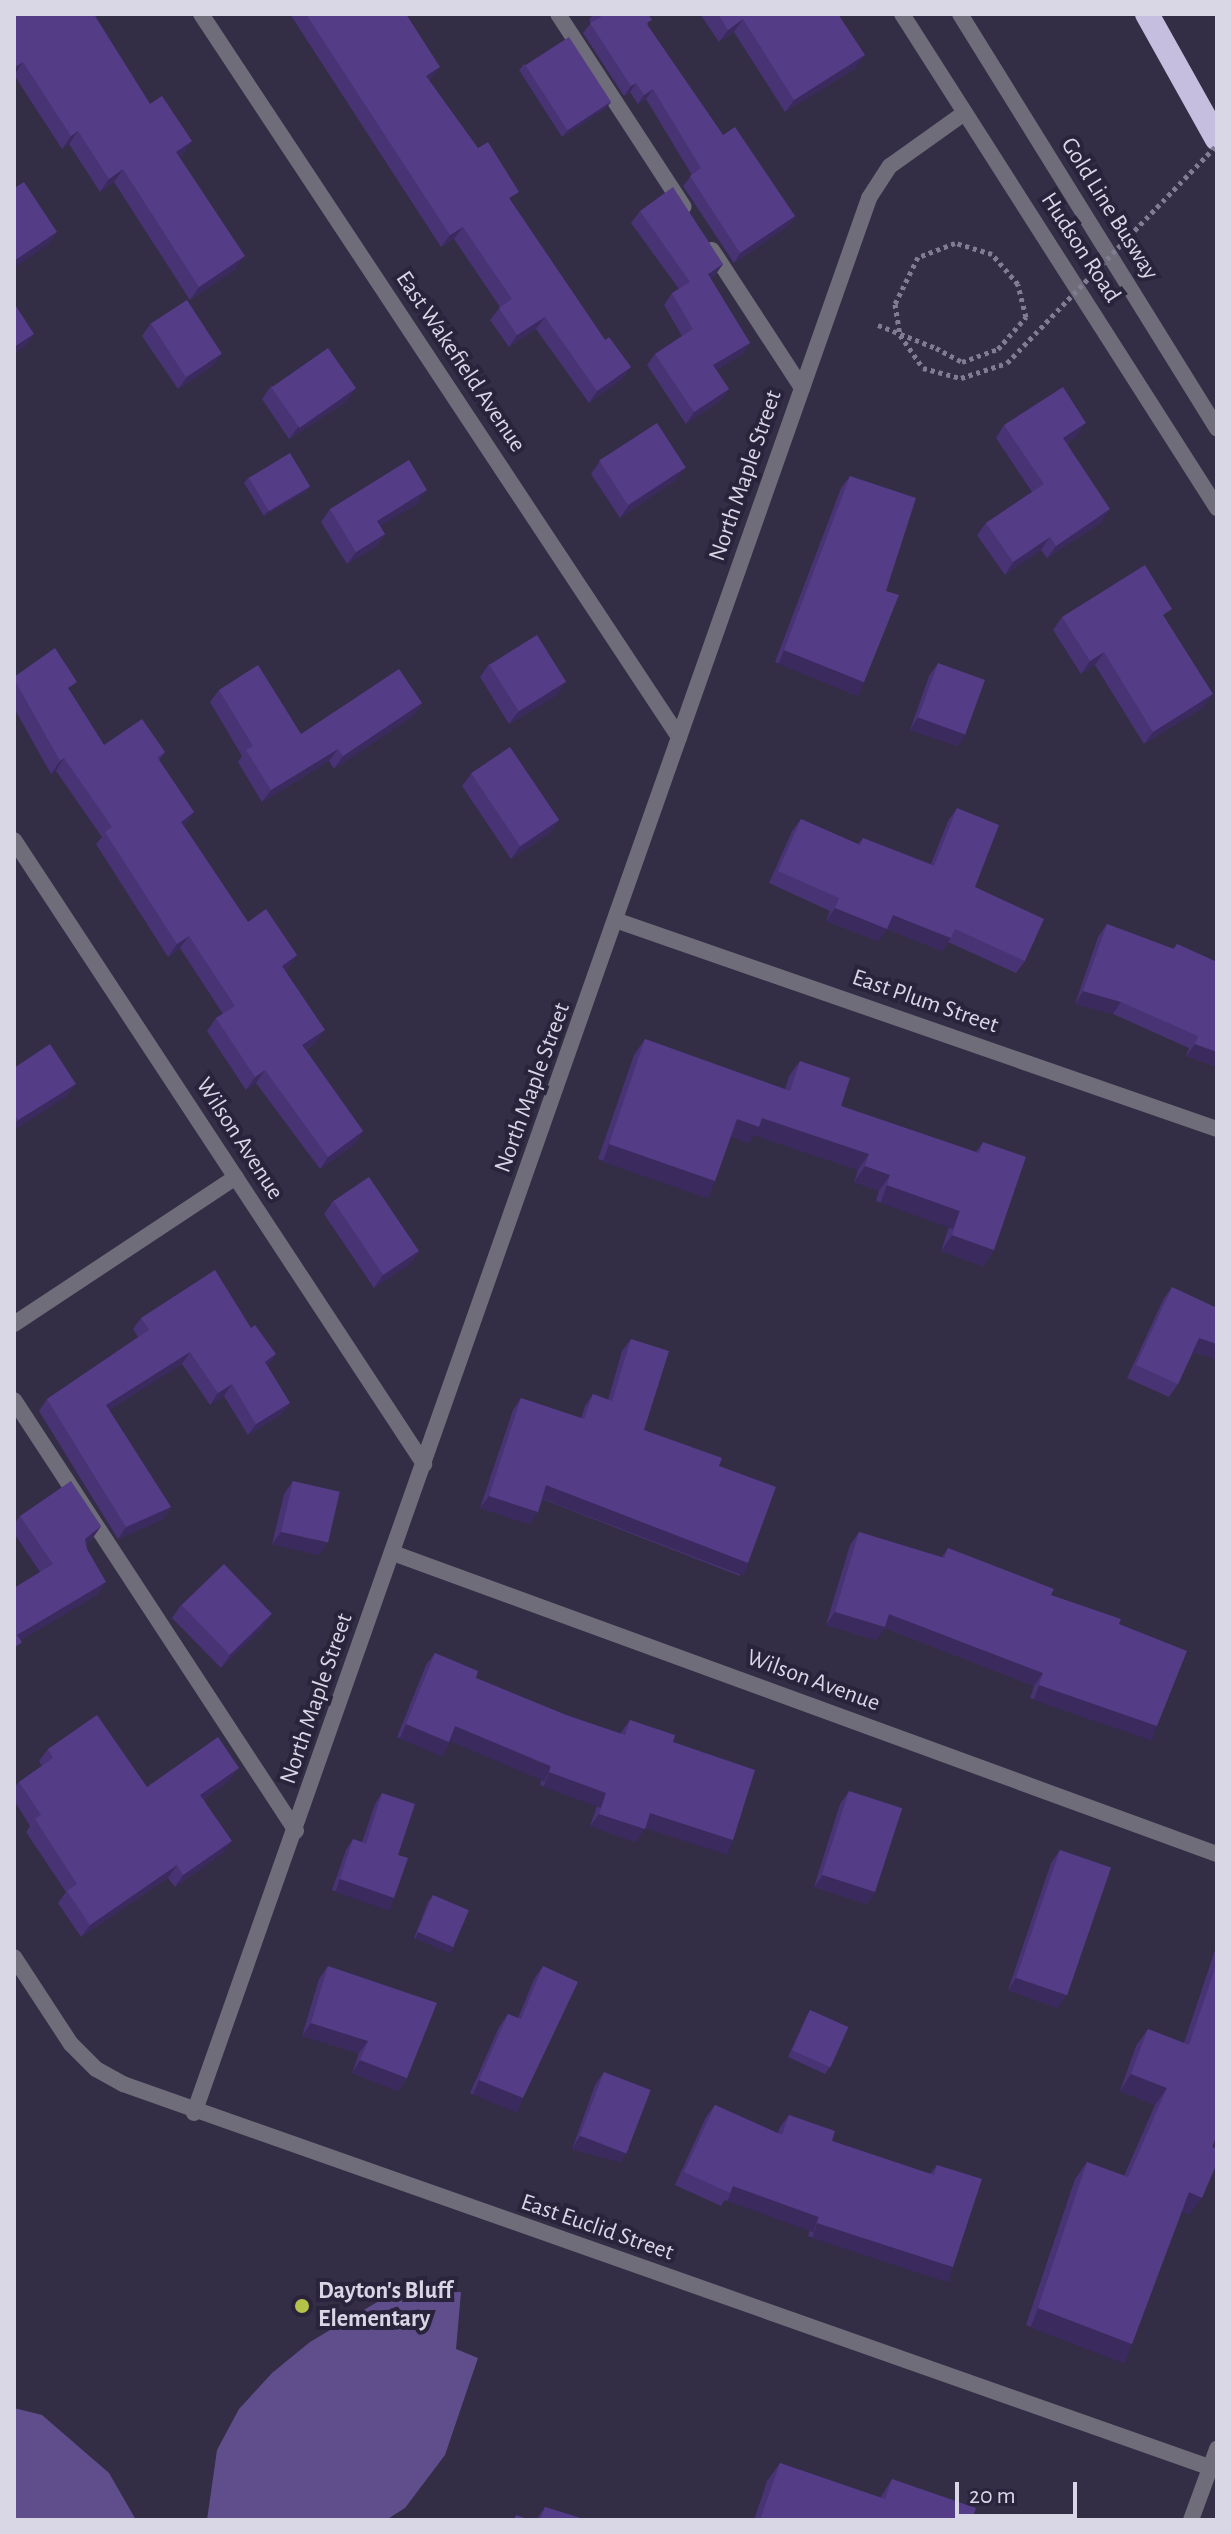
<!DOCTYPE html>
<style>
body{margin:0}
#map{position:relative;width:1231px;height:2534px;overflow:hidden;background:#332d46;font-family:"Alegreya Sans",sans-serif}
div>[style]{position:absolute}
.green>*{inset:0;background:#604e8c}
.path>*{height:5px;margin-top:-2.5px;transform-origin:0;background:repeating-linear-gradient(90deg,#817c91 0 4px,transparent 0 8px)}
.service>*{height:16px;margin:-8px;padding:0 8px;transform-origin:8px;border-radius:8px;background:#6f6d7a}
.minor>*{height:16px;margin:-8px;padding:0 8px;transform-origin:8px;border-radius:8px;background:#6f6d7a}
.tertiary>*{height:16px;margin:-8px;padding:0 8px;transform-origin:8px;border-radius:8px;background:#6f6d7a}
.motorway>*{height:24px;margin:-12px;padding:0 12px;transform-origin:12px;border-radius:12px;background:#c5bede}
.path-bridge>*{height:5px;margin-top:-2.5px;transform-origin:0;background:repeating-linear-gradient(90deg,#817c91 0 4px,transparent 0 8px)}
.wall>*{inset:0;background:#483474}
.shaded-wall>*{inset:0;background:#3b2a5e;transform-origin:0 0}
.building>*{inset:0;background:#543c87;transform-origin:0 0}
.dots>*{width:22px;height:22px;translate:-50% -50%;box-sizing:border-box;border:4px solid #29233b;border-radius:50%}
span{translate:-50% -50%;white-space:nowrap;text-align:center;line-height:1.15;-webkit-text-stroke:8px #29233b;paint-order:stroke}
.street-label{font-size:24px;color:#d9d6e6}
.poi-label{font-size:24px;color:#d9d6e6;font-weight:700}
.left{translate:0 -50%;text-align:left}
.frame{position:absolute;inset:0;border:16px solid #d9d6e6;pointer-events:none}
.scale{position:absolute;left:955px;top:2482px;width:122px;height:36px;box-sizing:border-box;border:4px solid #d9d6e6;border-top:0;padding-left:10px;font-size:24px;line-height:28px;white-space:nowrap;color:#d9d6e6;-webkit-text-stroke:6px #29233b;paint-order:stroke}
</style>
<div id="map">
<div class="green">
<i style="clip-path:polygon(461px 2292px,456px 2349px,478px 2358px,445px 2455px,405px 2508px,386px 2520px,207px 2520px,217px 2450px,239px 2409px,272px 2373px,310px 2342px,379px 2301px,417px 2293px)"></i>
<i style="clip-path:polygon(14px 2408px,42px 2415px,109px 2473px,136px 2520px,14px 2520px)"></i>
</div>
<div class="path">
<i style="left:878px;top:325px;width:62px;rotate:21.6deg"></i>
<i style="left:961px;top:378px;width:48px;rotate:-18.1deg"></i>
</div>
<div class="service">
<i style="left:558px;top:14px;width:230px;rotate:56.9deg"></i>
<i style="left:960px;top:14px;width:488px;rotate:58.2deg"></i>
<i style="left:712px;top:250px;width:165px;rotate:56.9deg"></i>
<i style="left:14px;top:1400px;width:515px;rotate:56.8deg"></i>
</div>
<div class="minor">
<i style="left:201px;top:14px;width:867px;rotate:56.53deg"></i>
<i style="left:14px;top:840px;width:747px;rotate:56.69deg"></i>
<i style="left:618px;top:921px;width:634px;rotate:19.15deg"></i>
<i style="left:14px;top:1324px;width:266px;rotate:-33.5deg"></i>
<i style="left:393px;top:1553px;width:877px;rotate:20.07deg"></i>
<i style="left:14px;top:1957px;width:104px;rotate:56.8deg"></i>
<i style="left:71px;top:2044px;width:35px;rotate:45deg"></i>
<i style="left:96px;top:2069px;width:31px;rotate:29deg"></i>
<i style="left:123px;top:2084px;width:1160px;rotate:19.43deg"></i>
<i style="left:194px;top:2113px;width:2030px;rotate:-70.58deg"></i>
<i style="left:869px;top:198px;width:38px;rotate:-57deg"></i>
<i style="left:890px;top:166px;width:90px;rotate:-35.5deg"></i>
<i style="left:1191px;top:2520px;width:76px;rotate:-69.9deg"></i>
</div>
<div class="tertiary">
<i style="left:902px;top:14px;width:586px;rotate:57.48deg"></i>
</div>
<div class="motorway">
<i style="left:1147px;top:14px;width:143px;rotate:60.8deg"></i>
</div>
<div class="path-bridge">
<i style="left:936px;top:348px;width:30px;rotate:28deg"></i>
<i style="left:962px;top:362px;width:38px;rotate:-20deg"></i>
<i style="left:998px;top:349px;width:43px;rotate:-48.8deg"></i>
<i style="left:1026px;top:317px;width:34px;rotate:-104deg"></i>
<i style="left:1018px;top:284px;width:40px;rotate:-131deg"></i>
<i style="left:992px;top:254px;width:39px;rotate:-163deg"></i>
<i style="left:955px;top:243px;width:40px;rotate:159deg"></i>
<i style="left:918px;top:257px;width:52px;rotate:116.1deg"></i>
<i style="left:895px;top:304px;width:31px;rotate:81deg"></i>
<i style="left:900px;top:335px;width:40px;rotate:55.1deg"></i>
<i style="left:923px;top:368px;width:39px;rotate:15deg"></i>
<i style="left:1007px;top:363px;width:303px;rotate:-46.1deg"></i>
</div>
<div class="wall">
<i style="clip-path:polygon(14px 14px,98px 14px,96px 17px,150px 104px,192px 141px,183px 154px,179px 157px,236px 269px,190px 300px,114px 182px,100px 192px,69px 144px,62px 149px,14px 75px)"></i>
<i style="clip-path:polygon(290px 14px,406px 14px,431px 79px,429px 80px,605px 340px,631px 367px,622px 379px,589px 403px,536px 329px,509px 347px,490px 320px,500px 307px,454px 239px,441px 247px)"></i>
<i style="clip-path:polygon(593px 14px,648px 14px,648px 26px,723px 135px,795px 216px,788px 226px,734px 263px,683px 186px,692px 175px,646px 99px,638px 104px,630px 92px,624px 96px,583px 33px,591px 23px,589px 20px)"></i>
<i style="clip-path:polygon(700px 14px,838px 14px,856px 68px,785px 112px,734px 32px,719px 42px)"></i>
<i style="clip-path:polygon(524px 64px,611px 102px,606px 108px,562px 137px,519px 70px)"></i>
<i style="clip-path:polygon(640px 211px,723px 264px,715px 275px,710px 279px,750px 343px,742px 354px,716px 370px,729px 389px,721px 400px,686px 424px,647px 365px,655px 354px,682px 336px,664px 305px,672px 293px,679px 289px,631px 223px)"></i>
<i style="clip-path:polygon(151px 323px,213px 366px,178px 389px,142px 336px)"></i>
<i style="clip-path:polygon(271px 386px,347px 401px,289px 439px,262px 399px)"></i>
<i style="clip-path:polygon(1004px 425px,1077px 436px,1067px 443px,1102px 522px,1047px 558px,1041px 550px,1005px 575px,977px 535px,986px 523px,1032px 492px,996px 438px)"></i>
<i style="clip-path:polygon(600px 461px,677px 479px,620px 518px,591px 474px)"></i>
<i style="clip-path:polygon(850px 476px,886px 591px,864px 682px,855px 695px,775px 662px,841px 488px)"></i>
<i style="clip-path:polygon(249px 477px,310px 486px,305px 492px,264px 516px,244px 483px)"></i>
<i style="clip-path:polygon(418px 503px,380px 526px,385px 534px,376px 547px,347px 564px,321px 522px,330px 509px)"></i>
<i style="clip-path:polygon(1062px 617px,1165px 618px,1204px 707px,1144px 744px,1095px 665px,1081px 674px,1053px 630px)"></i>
<i style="clip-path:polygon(938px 663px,958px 746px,910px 730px,929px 676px)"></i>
<i style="clip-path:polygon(489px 664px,557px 695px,509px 724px,480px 677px)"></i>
<i style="clip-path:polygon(14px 677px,70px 691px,104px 745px,165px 752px,159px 760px,194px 812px,184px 826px,248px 922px,297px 955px,288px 968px,285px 970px,316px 1043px,306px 1050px,363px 1131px,355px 1144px,320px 1169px,256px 1083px,246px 1090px,207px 1031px,216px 1018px,223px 1014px,180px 948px,168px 957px,96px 844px,102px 837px,56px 771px,51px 774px,14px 708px)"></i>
<i style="clip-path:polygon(219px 690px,301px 734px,422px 703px,413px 716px,334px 769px,329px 761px,262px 802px,238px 762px,242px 756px,210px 702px)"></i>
<i style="clip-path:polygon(471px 774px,559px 820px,550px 833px,511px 859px,462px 786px)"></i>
<i style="clip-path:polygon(957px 808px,975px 887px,1025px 961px,1016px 973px,948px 942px,942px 951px,887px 929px,878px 941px,826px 921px,830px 911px,769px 883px,792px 831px,801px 819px,858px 844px,863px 838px,931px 864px,948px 821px)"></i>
<i style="clip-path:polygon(1107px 924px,1173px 949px,1177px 944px,1217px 962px,1217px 1067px,1186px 1056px,1189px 1048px,1113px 1014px,1075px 1004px,1098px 937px)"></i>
<i style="clip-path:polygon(645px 1039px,785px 1089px,789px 1076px,800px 1061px,841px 1106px,976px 1152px,983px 1142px,994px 1250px,983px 1266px,941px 1251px,949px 1227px,876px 1201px,879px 1191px,854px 1182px,858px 1170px,754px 1135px,748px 1143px,731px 1136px,715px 1181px,704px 1197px,598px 1159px,634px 1055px)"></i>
<i style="clip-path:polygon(14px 1068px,67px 1096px,14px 1130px)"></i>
<i style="clip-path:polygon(333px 1201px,419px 1251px,410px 1264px,374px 1288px,324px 1214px)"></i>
<i style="clip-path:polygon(1172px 1287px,1217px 1359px,1193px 1352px,1178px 1384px,1169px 1397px,1127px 1378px,1163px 1300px)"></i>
<i style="clip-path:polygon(141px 1318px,268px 1366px,282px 1414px,248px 1435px,224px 1396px,210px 1405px,182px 1364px,109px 1410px,171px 1507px,163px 1519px,118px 1539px,39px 1411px,47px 1399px,138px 1337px,133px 1329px)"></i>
<i style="clip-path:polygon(631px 1339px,644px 1430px,719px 1466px,740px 1576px,542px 1499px,538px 1512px,529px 1524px,480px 1508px,513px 1410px,521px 1398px,581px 1418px,585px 1406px,593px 1394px,608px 1400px,622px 1351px)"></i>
<i style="clip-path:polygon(293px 1481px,319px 1555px,272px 1544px,284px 1494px)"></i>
<i style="clip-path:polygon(20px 1516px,101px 1526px,92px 1539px,86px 1544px,98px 1594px,21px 1640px,40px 1572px,14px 1533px,14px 1524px)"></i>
<i style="clip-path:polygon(859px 1532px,942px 1557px,948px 1548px,1051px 1595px,1119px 1624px,1148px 1738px,1030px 1698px,1034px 1686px,885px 1628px,876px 1640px,826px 1625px,850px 1545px)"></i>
<i style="clip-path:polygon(181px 1605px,264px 1626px,221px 1668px,172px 1618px)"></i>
<i style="clip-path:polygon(435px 1653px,476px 1678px,566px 1715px,620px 1734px,630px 1720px,673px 1742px,733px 1840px,724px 1853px,645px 1828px,636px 1842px,590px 1826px,597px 1806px,540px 1785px,542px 1778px,450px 1740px,440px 1755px,397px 1737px,426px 1665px)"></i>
<i style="clip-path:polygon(48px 1749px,147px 1787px,230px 1780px,204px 1799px,223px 1853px,175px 1887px,168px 1878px,81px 1937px,58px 1903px,66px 1892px,26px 1832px,30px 1826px,14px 1800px,14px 1788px,19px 1782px,42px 1766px,39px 1761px)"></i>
<i style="clip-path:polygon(849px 1791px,867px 1904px,814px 1887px,840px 1804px)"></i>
<i style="clip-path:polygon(382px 1793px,394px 1898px,386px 1909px,332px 1890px,346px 1850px,353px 1839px,362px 1842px,375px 1804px)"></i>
<i style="clip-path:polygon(1060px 1850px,1058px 2008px,1008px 1990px,1051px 1863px)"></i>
<i style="clip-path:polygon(433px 1895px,454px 1947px,450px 1953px,414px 1938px,428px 1902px)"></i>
<i style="clip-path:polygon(1217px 1944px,1217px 2134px,1190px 2214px,1182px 2211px,1132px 2344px,1120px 2361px,1026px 2325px,1075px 2179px,1087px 2162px,1124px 2176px,1155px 2105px,1120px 2091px,1136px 2046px,1148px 2029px,1184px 2043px)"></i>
<i style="clip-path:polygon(328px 1966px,407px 2078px,398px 2091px,352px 2073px,359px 2053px,302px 2036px,319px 1979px)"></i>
<i style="clip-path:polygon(543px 1966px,523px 2098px,514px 2111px,470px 2093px,499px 2027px,508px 2014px,518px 2018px,534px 1979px)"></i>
<i style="clip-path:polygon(810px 2010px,830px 2067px,825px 2074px,788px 2057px,806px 2017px)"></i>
<i style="clip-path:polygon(604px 2072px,629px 2150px,620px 2162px,572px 2149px,595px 2085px)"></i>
<i style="clip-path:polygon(715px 2105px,778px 2133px,780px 2127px,789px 2115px,832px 2141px,930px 2174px,937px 2165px,944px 2280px,808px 2236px,810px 2230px,725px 2200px,721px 2206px,675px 2185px,706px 2117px)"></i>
<i style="clip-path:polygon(780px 2463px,880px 2498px,892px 2479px,972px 2520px,754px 2520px,767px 2481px)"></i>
<i style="clip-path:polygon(545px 2507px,587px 2520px,536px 2520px)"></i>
</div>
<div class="shaded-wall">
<i style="clip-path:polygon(743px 19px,734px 32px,719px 42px,728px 30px)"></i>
<i style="clip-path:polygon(865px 55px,856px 68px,785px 112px,794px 100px)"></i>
<i style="clip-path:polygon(23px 62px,14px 75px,14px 70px,17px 66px)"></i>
<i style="clip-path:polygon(440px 67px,431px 79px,418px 88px,426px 76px)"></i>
<i style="clip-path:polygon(636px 83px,630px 92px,624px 96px,631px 86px)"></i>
<i style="clip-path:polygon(653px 89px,646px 99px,638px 104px,644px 95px)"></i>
<i style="clip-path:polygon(611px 102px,606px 108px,562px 137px,567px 131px)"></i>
<i style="clip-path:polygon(78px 131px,69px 144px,62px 149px,71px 136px)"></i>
<i style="clip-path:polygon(192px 141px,183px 154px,167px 165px,176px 152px)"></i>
<i style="clip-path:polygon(123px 169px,114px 182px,100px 192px,109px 179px)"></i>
<i style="clip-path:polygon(795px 216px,788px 226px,734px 263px,740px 253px)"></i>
<i style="clip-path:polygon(463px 227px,454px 239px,441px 247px,450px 235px)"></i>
<i style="clip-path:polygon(57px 232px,49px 244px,14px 268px,14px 261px)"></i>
<i style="clip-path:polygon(245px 256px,236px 269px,190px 300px,199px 287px)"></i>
<i style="clip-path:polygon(723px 264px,715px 275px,700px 286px,708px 274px)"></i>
<i style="clip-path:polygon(545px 317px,536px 329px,509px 347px,517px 335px)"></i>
<i style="clip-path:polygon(34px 334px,26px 346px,14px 354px,14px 347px)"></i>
<i style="clip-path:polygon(750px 343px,742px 354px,705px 377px,713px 365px)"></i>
<i style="clip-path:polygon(222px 354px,213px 366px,178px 389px,187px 377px)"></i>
<i style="clip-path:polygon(631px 367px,622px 379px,589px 403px,597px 391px)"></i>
<i style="clip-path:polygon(356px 388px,347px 401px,289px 439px,298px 427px)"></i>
<i style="clip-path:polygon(729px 389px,721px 400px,686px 424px,694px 412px)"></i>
<i style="clip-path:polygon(1086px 423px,1077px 436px,1054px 451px,1063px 438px)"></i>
<i style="clip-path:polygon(686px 467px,677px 479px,620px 518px,629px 505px)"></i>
<i style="clip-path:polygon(310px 486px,305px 492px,264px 516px,269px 510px)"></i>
<i style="clip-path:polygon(427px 490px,418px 503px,368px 534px,377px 521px)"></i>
<i style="clip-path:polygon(1110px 509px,1102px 522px,1047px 558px,1056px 546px)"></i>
<i style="clip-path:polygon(385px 534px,376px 547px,347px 564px,356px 552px)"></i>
<i style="clip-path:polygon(1050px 537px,1041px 550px,1005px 575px,1013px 562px)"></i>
<i style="left:784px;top:650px;width:86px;height:15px;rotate:22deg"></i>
<i style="clip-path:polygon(1104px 652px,1095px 665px,1081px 674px,1090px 661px)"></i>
<i style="clip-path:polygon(566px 682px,557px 695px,509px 724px,518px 712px)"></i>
<i style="clip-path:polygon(1213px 694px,1204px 707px,1144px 744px,1153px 732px)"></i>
<i style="clip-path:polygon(422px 703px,413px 716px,334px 769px,343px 756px)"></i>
<i style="clip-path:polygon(918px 717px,967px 734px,958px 746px,910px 730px)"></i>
<i style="clip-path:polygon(338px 749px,329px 761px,262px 802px,271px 790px)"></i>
<i style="clip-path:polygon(64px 758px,56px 771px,51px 774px,60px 761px)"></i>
<i style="clip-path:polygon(194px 812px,185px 825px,172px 834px,181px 822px)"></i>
<i style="clip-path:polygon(559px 820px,550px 833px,511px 859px,520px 846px)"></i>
<i style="clip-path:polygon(835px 908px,893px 915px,951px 938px,942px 951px,887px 929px,878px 941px,826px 921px)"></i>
<i style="clip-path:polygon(189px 936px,180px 948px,168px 957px,177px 944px)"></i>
<i style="clip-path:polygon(297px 955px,288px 968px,273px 978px,282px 966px)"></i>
<i style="clip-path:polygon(1083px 991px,1121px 1002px,1113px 1014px,1075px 1004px)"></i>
<i style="clip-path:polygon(325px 1030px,316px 1043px,293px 1058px,302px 1045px)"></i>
<i style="clip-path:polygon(1195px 1044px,1217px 1052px,1217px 1067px,1186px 1056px)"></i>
<i style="clip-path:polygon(265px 1070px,256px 1083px,246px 1090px,255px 1077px)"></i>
<i style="clip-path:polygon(76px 1084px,67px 1096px,14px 1130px,14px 1126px,18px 1120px)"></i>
<i style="clip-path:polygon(762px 1118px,869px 1154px,858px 1170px,754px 1135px,748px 1143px,726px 1135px,737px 1119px)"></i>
<i style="clip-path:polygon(363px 1131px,355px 1144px,320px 1169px,328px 1157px)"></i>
<i style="left:609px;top:1144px;width:112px;height:19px;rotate:19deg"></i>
<i style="clip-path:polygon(865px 1166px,890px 1175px,879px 1191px,854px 1182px)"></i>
<i style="left:887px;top:1185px;width:77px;height:19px;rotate:20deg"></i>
<i style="clip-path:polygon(952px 1235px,994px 1250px,983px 1266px,941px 1251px)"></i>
<i style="clip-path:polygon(419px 1251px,410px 1264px,374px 1288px,383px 1275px)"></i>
<i style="clip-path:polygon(1199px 1338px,1217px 1344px,1217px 1359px,1190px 1351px)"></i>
<i style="clip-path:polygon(190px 1352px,182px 1364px,98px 1417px,106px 1405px)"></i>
<i style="clip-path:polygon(276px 1354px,268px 1366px,265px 1362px)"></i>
<i style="clip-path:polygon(232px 1384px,224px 1396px,210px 1405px,218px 1393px)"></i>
<i style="clip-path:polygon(290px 1403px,282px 1414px,248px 1435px,256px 1424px)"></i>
<i style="left:546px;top:1485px;width:217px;height:14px;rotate:21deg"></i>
<i style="clip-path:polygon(489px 1496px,538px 1512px,529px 1524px,480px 1508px)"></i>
<i style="clip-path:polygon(171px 1507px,163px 1519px,118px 1539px,126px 1527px)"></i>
<i style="clip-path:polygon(101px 1526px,92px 1539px,76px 1552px,85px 1539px)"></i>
<i style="clip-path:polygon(281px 1532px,328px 1543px,319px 1555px,272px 1544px)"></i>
<i style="clip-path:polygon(106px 1582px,98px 1594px,14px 1644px,17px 1635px)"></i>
<i style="clip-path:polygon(835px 1612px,889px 1614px,1043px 1673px,1034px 1686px,885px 1628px,876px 1640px,826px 1625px)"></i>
<i style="clip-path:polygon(272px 1614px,264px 1626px,221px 1668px,230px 1655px)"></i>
<i style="left:1039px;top:1685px;width:125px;height:16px;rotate:19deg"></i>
<i style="left:406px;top:1724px;width:47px;height:16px;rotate:23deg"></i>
<i style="left:455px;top:1726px;width:104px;height:16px;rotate:23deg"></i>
<i style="clip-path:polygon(239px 1768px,230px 1780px,192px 1807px,200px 1795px)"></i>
<i style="left:549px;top:1772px;width:61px;height:16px;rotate:20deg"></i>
<i style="left:650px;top:1813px;width:87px;height:16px;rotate:18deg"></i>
<i style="clip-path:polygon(599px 1814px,645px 1829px,636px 1842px,590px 1826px)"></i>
<i style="clip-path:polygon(232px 1841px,223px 1853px,175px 1887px,183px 1875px)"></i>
<i style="clip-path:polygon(177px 1865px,168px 1878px,81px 1937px,90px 1925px)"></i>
<i style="clip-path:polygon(823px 1875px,876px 1891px,867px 1904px,814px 1887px)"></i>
<i style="left:340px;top:1879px;width:57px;height:14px;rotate:19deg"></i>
<i style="left:418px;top:1932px;width:39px;height:7px;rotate:23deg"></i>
<i style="clip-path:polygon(1016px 1978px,1067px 1995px,1058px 2008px,1008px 1990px)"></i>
<i style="clip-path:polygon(311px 2023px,368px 2041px,359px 2053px,302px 2036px)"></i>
<i style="clip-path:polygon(360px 2060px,407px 2078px,398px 2091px,352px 2073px)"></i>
<i style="clip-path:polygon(1131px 2074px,1167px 2088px,1155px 2105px,1120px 2091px)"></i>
<i style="left:479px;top:2080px;width:48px;height:16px;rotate:22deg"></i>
<i style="clip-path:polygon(580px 2136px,629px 2150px,620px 2162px,572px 2149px)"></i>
<i style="left:733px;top:2186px;width:91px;height:16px;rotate:20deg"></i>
<i style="clip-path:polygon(1189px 2192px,1202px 2198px,1190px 2214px,1177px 2209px)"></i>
<i style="left:817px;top:2223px;width:143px;height:16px;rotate:18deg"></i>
<i style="left:1038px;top:2308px;width:101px;height:21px;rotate:21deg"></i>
</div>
<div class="building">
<i style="clip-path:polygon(14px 14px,96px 14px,94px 15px,150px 104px,162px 96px,192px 141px,176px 152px,245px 256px,199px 287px,123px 169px,109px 179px,78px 131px,71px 136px,23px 62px,17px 66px,14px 61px)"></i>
<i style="clip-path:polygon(306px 14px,406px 14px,440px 67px,426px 76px,478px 148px,488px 142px,519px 192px,509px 198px,605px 340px,609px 337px,631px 367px,597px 391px,545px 317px,517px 335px,499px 308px,512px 299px,463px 227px,450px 235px)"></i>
<i style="clip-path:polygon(599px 14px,648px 14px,652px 20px,646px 23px,723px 135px,735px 127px,795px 216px,740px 253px,690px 176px,701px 168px,653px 89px,644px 95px,636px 83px,631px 86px,590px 23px,601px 17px)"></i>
<i style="clip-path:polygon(718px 14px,838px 14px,865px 55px,794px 100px,743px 19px,728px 30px)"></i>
<i style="left:569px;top:37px;width:77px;height:52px;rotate:57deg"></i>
<i style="clip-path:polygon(24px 182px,57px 232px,14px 261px,14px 188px)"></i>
<i style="clip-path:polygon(673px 187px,723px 264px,708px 274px,750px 343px,713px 365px,729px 389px,694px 412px,655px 354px,693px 329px,672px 293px,690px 282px,640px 211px)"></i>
<i style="left:187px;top:300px;width:64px;height:43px;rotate:57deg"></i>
<i style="clip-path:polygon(14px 303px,34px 334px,14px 347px)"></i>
<i style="left:328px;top:348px;width:49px;height:69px;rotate:55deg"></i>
<i style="clip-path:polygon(1063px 387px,1086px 423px,1063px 438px,1110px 509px,1056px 546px,1050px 537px,1013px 562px,986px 523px,1044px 484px,1004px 425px)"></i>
<i style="left:657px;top:423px;width:53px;height:69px;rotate:57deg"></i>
<i style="left:290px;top:453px;width:39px;height:48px;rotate:59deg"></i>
<i style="clip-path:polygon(409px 460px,427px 490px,377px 521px,385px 534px,356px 552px,330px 509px)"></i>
<i style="clip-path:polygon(850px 476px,916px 498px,886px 591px,899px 595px,864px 682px,784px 650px)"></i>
<i style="clip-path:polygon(1145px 565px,1172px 609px,1163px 615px,1213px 694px,1153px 732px,1104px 652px,1090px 661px,1062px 617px)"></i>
<i style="left:537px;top:635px;width:55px;height:56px;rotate:58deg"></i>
<i style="clip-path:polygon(55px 648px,77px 682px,68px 688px,104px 745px,142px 719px,165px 752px,157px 757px,194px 812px,181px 822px,248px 922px,266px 909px,297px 955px,282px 966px,325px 1030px,302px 1045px,363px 1131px,328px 1157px,265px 1070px,255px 1077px,216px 1018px,235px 1006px,189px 936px,177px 944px,105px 832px,112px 827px,64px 758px,60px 761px,14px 679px,14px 677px)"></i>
<i style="left:938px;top:663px;width:50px;height:58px;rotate:20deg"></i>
<i style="clip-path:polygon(258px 665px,301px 734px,399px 669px,422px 703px,343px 756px,338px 749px,271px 790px,246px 750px,253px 746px,219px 690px)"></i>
<i style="left:510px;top:747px;width:88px;height:47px;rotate:56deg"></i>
<i style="clip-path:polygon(957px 808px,999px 825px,975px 887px,1044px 919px,1025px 961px,955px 929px,951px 938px,893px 915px,887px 929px,835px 908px,839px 898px,778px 871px,801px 819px,860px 845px,863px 838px,934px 866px)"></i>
<i style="clip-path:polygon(1107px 924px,1174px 949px,1177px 944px,1217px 962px,1217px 1052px,1195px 1044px,1198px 1036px,1121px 1002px,1083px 991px)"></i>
<i style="clip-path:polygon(645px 1039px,790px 1091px,800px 1061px,850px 1078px,841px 1106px,979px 1153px,983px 1142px,1026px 1157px,994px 1250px,952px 1235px,960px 1211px,887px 1185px,890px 1175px,865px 1166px,869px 1154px,762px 1118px,759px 1127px,737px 1119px,715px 1181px,609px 1144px)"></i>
<i style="clip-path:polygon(50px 1044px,76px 1084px,18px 1120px,14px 1114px,14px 1068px)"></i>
<i style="left:369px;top:1177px;width:89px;height:43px;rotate:56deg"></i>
<i style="clip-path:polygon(215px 1270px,251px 1328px,255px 1325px,276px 1354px,265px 1362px,290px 1403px,256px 1424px,232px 1384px,218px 1393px,190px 1352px,106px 1405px,171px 1507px,126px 1527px,47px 1399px,149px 1330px,141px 1318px)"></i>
<i style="clip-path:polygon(1172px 1287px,1217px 1308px,1217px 1344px,1199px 1338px,1178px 1384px,1136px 1365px)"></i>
<i style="clip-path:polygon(631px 1339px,669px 1351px,644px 1430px,722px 1458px,719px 1466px,776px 1487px,748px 1563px,546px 1485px,538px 1512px,489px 1496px,521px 1398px,584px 1419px,593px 1394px,612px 1401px)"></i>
<i style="clip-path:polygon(71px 1481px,101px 1526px,85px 1539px,87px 1549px,106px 1582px,17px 1635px,22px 1642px,14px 1648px,14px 1588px,53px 1564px,20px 1516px)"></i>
<i style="left:293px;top:1481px;width:48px;height:52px;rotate:13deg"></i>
<i style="clip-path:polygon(859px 1532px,944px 1558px,948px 1548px,1054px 1589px,1051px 1595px,1121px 1619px,1119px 1624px,1187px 1651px,1157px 1726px,1039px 1685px,1043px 1673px,889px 1614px,885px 1627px,835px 1612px)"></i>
<i style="left:224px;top:1564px;width:69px;height:59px;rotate:46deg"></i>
<i style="clip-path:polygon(435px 1653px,478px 1671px,476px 1678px,566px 1715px,625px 1735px,630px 1720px,675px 1735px,673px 1742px,755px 1770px,733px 1840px,650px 1813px,645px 1829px,599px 1814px,606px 1793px,549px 1772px,551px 1766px,455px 1726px,449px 1742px,406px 1724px)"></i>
<i style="clip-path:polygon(97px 1715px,147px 1787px,218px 1737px,239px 1768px,200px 1795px,232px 1841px,183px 1875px,177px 1865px,90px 1925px,67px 1891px,77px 1884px,35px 1819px,41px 1815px,19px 1782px,53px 1758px,48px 1749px)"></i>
<i style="left:849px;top:1791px;width:56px;height:88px;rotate:18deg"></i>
<i style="clip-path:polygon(382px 1793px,415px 1804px,398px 1855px,408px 1858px,394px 1898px,340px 1879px,353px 1839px,366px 1844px)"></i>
<i style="left:1060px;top:1850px;width:54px;height:135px;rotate:19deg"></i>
<i style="left:433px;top:1895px;width:39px;height:40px;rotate:23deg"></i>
<i style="clip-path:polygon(1217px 1963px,1217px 2134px,1212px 2147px,1217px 2149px,1217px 2163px,1202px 2198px,1189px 2192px,1132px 2344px,1038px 2308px,1087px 2162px,1128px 2177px,1167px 2088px,1131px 2074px,1148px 2029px,1189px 2045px)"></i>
<i style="clip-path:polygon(328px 1966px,437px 2003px,407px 2078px,360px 2060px,368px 2041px,311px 2023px)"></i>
<i style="clip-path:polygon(543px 1966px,578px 1982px,523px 2098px,479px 2080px,508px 2014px,521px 2019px)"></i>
<i style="left:810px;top:2010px;width:42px;height:44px;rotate:24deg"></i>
<i style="left:604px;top:2072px;width:50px;height:68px;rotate:21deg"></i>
<i style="clip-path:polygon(715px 2105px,782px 2135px,789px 2115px,835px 2131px,832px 2141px,934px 2175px,937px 2165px,982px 2179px,953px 2267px,817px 2223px,819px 2217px,733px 2186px,730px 2193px,684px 2172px)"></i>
<i style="clip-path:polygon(780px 2463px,885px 2499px,892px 2479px,976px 2508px,972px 2520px,760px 2520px)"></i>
<i style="clip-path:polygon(545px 2507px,587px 2520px,540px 2520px)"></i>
<i style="clip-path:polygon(516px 2515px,530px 2520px,514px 2520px)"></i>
</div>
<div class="dots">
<i style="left:302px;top:2306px;background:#b4c24a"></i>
</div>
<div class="street-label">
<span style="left:1109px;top:209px;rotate:58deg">Gold Line Busway</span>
<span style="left:1080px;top:248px;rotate:57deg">Hudson Road</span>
<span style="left:460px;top:362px;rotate:56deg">East Wakefield Avenue</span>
<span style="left:746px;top:476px;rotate:-71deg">North Maple Street</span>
<span style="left:925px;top:1002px;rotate:19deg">East Plum Street</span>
<span style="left:533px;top:1088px;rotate:-70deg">North Maple Street</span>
<span style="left:239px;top:1139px;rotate:57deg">Wilson Avenue</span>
<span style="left:813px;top:1681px;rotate:20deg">Wilson Avenue</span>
<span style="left:317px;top:1699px;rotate:-71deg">North Maple Street</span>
<span style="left:597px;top:2228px;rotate:19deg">East Euclid Street</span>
</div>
<div class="poi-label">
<span class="left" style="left:318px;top:2306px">Dayton's Bluff<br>Elementary</span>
</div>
<div class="frame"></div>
<div class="scale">20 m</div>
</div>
